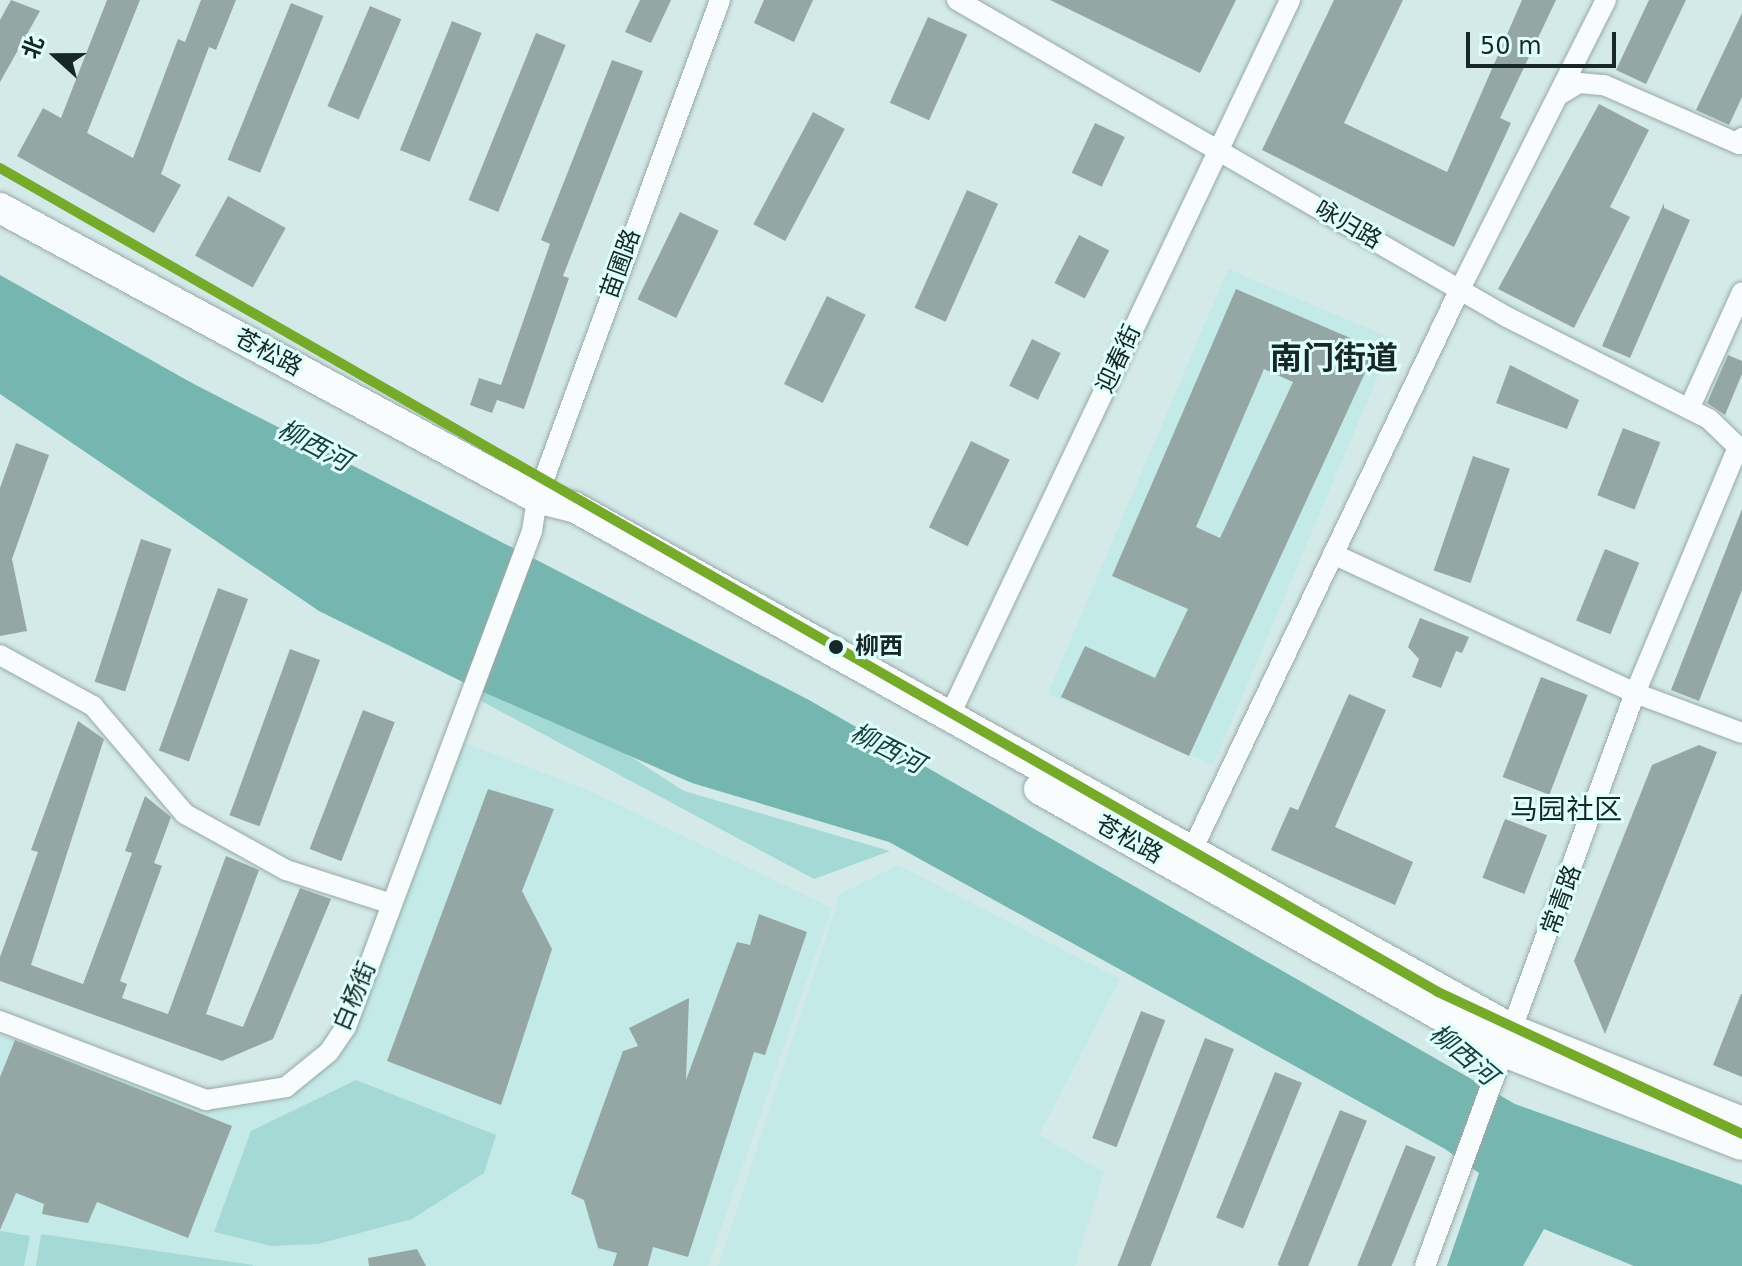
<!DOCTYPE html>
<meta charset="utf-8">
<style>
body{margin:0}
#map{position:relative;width:1742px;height:1266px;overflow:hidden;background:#d4eae8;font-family:"DejaVu Sans","Noto Sans SC",sans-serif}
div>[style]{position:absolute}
.built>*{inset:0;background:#c4eae7;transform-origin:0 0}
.green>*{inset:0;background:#a5d9d5}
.water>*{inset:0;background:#76b6b1}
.building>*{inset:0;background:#95a7a5;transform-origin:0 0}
.roads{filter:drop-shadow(0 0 2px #98a9a8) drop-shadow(0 0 2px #98a9a8)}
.street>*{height:20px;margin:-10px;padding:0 10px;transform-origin:10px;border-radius:10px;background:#f9fcfc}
.secondary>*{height:30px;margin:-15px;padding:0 15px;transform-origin:15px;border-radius:15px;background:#f9fcfc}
.metro-1>*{height:10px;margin:-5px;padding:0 5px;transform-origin:5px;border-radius:5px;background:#76aa2a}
.dots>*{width:22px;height:22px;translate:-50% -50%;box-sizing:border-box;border:4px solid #defffc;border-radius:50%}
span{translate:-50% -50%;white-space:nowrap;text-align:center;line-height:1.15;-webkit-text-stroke:6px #defffc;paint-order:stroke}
.street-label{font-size:24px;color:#172726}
.stop-label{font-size:24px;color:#172726;font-weight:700}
.left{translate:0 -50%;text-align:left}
.water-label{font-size:26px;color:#19403e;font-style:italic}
.quarter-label{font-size:28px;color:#172726}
.district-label{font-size:32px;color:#172726;font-weight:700}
.north{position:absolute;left:16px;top:16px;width:80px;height:80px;-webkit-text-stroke:6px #defffc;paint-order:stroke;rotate:291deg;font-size:22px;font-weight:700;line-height:32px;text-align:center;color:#172726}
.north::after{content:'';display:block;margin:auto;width:28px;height:36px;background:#172726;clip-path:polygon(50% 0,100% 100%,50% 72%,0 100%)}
.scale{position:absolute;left:1466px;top:32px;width:150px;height:36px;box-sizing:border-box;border:4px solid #172726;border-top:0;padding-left:10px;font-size:24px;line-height:28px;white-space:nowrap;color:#172726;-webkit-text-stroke:6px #defffc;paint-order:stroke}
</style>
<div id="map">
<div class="built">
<i style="left:1228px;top:269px;width:180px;height:462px;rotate:23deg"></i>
<i style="clip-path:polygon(462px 742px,586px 789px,832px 908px,708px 1266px,0 1266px,0 1035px,208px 1106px,287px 1093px,325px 1070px,350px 1041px)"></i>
<i style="clip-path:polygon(898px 865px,1120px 979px,1039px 1135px,1104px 1172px,1075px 1266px,718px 1266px,840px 894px)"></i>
</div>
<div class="green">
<i style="clip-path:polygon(483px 661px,684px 791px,890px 851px,814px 879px,470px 695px)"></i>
<i style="clip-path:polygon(356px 1080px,496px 1135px,484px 1173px,412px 1219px,318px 1244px,271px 1246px,214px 1232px,251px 1131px)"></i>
<i style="clip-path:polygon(0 1231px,30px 1236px,24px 1266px,0 1266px)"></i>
<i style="clip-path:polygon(41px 1234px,253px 1265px,253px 1266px,36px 1266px)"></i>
</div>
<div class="water">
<i style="clip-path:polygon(0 275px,192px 383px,809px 700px,1515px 1104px,1742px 1185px,1742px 1266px,1634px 1266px,1544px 1229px,1523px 1266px,1447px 1266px,1479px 1173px,1445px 1149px,889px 842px,692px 783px,481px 691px,319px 611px,0 394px)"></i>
</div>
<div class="building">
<i style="clip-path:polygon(11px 0,40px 11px,0 82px,0 20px)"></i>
<i style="clip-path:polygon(107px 0,140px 0,87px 133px,133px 158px,178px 39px,185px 42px,201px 0,236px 0,216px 50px,209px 47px,161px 174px,181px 185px,154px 233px,17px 156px,43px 108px,61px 118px)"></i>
<i style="clip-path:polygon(640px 0,671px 0,651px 43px,625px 32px)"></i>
<i style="clip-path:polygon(764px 0,813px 0,794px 42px,754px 23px)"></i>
<i style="clip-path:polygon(1050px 0,1236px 0,1200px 73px)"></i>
<i style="clip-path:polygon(1334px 0,1403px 0,1344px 123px,1447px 172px,1522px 0,1556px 0,1500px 118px,1511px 123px,1454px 247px,1262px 150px)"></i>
<i style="clip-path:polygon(1649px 0,1686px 0,1646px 84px,1616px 70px)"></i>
<i style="left:291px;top:3px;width:35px;height:169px;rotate:22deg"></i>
<i style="left:370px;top:6px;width:34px;height:109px;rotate:23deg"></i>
<i style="clip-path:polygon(1742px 13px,1742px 97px,1729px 125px,1696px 110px)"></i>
<i style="left:928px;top:17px;width:43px;height:94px;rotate:24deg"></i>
<i style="left:452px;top:21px;width:32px;height:139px;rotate:22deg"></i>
<i style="left:536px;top:33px;width:32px;height:180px;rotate:22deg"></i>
<i style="clip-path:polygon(612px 60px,643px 71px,563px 276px,569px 278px,524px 409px,497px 400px,492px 413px,470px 405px,479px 378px,501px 385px,550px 244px,541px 240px)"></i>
<i style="clip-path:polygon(1599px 104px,1649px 130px,1610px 207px,1630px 217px,1574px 328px,1498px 289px)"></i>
<i style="left:813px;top:112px;width:36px;height:127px;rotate:28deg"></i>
<i style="left:1095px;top:123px;width:33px;height:55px;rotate:25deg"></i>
<i style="left:967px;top:190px;width:34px;height:129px;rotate:24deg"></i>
<i style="left:228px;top:196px;width:66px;height:68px;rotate:29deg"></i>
<i style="clip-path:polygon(1664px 203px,1664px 208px,1690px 220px,1630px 358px,1602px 346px)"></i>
<i style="left:680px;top:212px;width:43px;height:97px;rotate:26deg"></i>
<i style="left:1079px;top:235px;width:34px;height:54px;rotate:27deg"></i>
<i style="clip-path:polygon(evenodd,1236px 289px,1376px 349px,1189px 756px,1061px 697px,1085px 646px,1155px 678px,1188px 609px,1112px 576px,1236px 289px,1264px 369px,1293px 382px,1220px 538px,1196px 527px,1264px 369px)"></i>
<i style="left:827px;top:296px;width:43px;height:98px;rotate:26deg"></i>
<i style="left:1032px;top:339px;width:32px;height:52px;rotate:26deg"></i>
<i style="clip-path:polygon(1728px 355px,1742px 361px,1742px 374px,1725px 415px,1707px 403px)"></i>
<i style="clip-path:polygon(1510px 365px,1579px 400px,1567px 429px,1496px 403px)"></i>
<i style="left:1623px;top:428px;width:40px;height:72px;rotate:21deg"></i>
<i style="left:971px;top:441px;width:43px;height:96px;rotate:26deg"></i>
<i style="clip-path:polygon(16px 443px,49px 455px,12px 559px,27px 631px,0 636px,0 488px)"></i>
<i style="left:1473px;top:456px;width:39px;height:121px;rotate:19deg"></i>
<i style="clip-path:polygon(1742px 509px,1742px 590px,1699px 701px,1671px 690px)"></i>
<i style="left:141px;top:539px;width:32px;height:150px;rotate:18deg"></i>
<i style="left:1605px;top:549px;width:37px;height:77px;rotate:22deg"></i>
<i style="left:218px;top:588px;width:32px;height:173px;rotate:20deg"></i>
<i style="clip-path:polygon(1420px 618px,1469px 637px,1462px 653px,1456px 651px,1441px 688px,1412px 677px,1419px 659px,1408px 647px)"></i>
<i style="left:290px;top:649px;width:32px;height:177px;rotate:20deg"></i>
<i style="left:1541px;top:677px;width:50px;height:107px;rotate:21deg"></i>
<i style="clip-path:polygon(1349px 694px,1386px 710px,1335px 827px,1413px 862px,1395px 905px,1271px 850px,1290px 807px,1298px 810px)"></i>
<i style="left:363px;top:710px;width:34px;height:149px;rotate:21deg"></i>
<i style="clip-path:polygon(78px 721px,104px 739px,31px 965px,83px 984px,132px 853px,125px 851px,145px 796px,171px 817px,154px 863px,162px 866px,120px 981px,127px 984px,122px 998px,168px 1014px,226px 856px,259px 870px,206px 1014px,243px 1027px,300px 888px,331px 899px,273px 1039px,222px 1061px,0 981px,0 957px,38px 852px,31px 850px)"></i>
<i style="clip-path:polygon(1699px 745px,1717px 752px,1605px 1034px,1574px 961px,1652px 765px)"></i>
<i style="clip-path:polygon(488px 789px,554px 809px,522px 891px,552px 949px,501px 1105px,387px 1061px)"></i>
<i style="left:1505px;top:819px;width:45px;height:63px;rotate:21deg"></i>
<i style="clip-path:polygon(759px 914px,807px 932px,765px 1055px,754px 1052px,688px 1257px,653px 1247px,648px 1266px,613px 1266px,617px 1253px,598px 1248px,584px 1200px,571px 1194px,623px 1051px,638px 1046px,629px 1028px,689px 998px,686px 1080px,737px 942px,750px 945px)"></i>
<i style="clip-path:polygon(1741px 994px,1742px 994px,1742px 1077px,1713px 1065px)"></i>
<i style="left:1141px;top:1011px;width:26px;height:136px;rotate:21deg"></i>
<i style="left:1205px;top:1038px;width:31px;height:245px;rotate:21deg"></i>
<i style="clip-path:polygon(15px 1040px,232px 1126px,188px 1238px,97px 1202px,88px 1223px,42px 1214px,44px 1204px,16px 1193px,0 1230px,0 1077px)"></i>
<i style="left:1275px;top:1072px;width:29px;height:157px;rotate:22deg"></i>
<i style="left:1340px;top:1110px;width:29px;height:167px;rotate:22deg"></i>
<i style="left:1406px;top:1145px;width:32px;height:130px;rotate:22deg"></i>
<i style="clip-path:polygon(417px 1249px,426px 1266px,369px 1266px,368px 1258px)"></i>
</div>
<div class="roads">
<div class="street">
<i style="left:957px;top:0;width:635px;rotate:29.96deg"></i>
<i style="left:1507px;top:317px;width:226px;rotate:26.8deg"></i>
<i style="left:1709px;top:419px;width:40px;rotate:44deg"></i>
<i style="left:1738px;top:447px;width:267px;rotate:112.7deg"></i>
<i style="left:1635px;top:693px;width:610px;rotate:110.13deg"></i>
<i style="left:1559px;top:95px;width:23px;rotate:-31deg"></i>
<i style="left:1579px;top:83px;width:25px;rotate:5deg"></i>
<i style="left:1604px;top:85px;width:147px;rotate:23.6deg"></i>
<i style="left:1739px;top:144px;width:7px;rotate:-63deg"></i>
<i style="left:1689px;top:409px;width:128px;rotate:-65.6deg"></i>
<i style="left:1333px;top:554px;width:332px;rotate:24.7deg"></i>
<i style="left:1635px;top:693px;width:114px;rotate:20.5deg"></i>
<i style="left:0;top:655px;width:106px;rotate:28.7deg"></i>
<i style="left:93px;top:706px;width:142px;rotate:49.6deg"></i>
<i style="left:185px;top:814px;width:115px;rotate:29deg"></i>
<i style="left:286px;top:870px;width:111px;rotate:17.8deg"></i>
<i style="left:948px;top:719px;width:796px;rotate:-64.56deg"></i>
<i style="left:1193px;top:848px;width:619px;rotate:-64.47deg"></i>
<i style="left:1460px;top:289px;width:324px;rotate:-63.2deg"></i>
<i style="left:0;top:1021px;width:221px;rotate:21deg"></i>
<i style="left:206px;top:1100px;width:81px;rotate:-9.2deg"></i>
<i style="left:286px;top:1087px;width:55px;rotate:-39.1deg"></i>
<i style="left:329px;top:1052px;width:30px;rotate:-56deg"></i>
<i style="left:346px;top:1027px;width:530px;rotate:-69.44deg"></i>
<i style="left:532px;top:531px;width:33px;rotate:-81deg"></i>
<i style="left:537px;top:498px;width:531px;rotate:-69.82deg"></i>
</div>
<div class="secondary">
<i style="left:0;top:208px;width:610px;rotate:28.37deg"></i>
<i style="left:537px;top:498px;width:38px;rotate:14deg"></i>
<i style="left:574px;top:507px;width:1077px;rotate:29.11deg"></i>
<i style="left:1515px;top:1031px;width:245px;rotate:21.8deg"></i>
<i style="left:1039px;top:789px;width:537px;rotate:29.43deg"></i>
<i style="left:1507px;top:1053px;width:252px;rotate:21.4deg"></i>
</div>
</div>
<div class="metro-1">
<i style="left:0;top:168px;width:1657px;rotate:29.81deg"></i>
<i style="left:1438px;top:992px;width:336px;rotate:25deg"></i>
</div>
<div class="dots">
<i style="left:836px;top:647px;background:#172726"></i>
</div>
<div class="street-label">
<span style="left:1348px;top:225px;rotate:30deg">咏归路</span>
<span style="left:621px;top:264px;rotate:-70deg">苗圃路</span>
<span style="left:268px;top:353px;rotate:28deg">苍松路</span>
<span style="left:1119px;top:359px;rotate:-65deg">迎春街</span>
<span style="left:1129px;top:840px;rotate:29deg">苍松路</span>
<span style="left:1562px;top:900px;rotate:-70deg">常青路</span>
<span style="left:355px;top:996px;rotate:-67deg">白杨街</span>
</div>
<div class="stop-label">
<span class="left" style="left:855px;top:647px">柳西</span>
</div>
<div class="water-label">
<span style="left:314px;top:446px;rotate:28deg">柳西河</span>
<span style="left:887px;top:749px;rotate:27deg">柳西河</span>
<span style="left:1463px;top:1055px;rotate:40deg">柳西河</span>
</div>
<div class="quarter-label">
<span style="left:1566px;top:810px">马园社区</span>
</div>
<div class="district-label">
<span style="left:1334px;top:358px">南门街道</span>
</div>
<div class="north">北</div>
<div class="scale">50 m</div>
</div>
